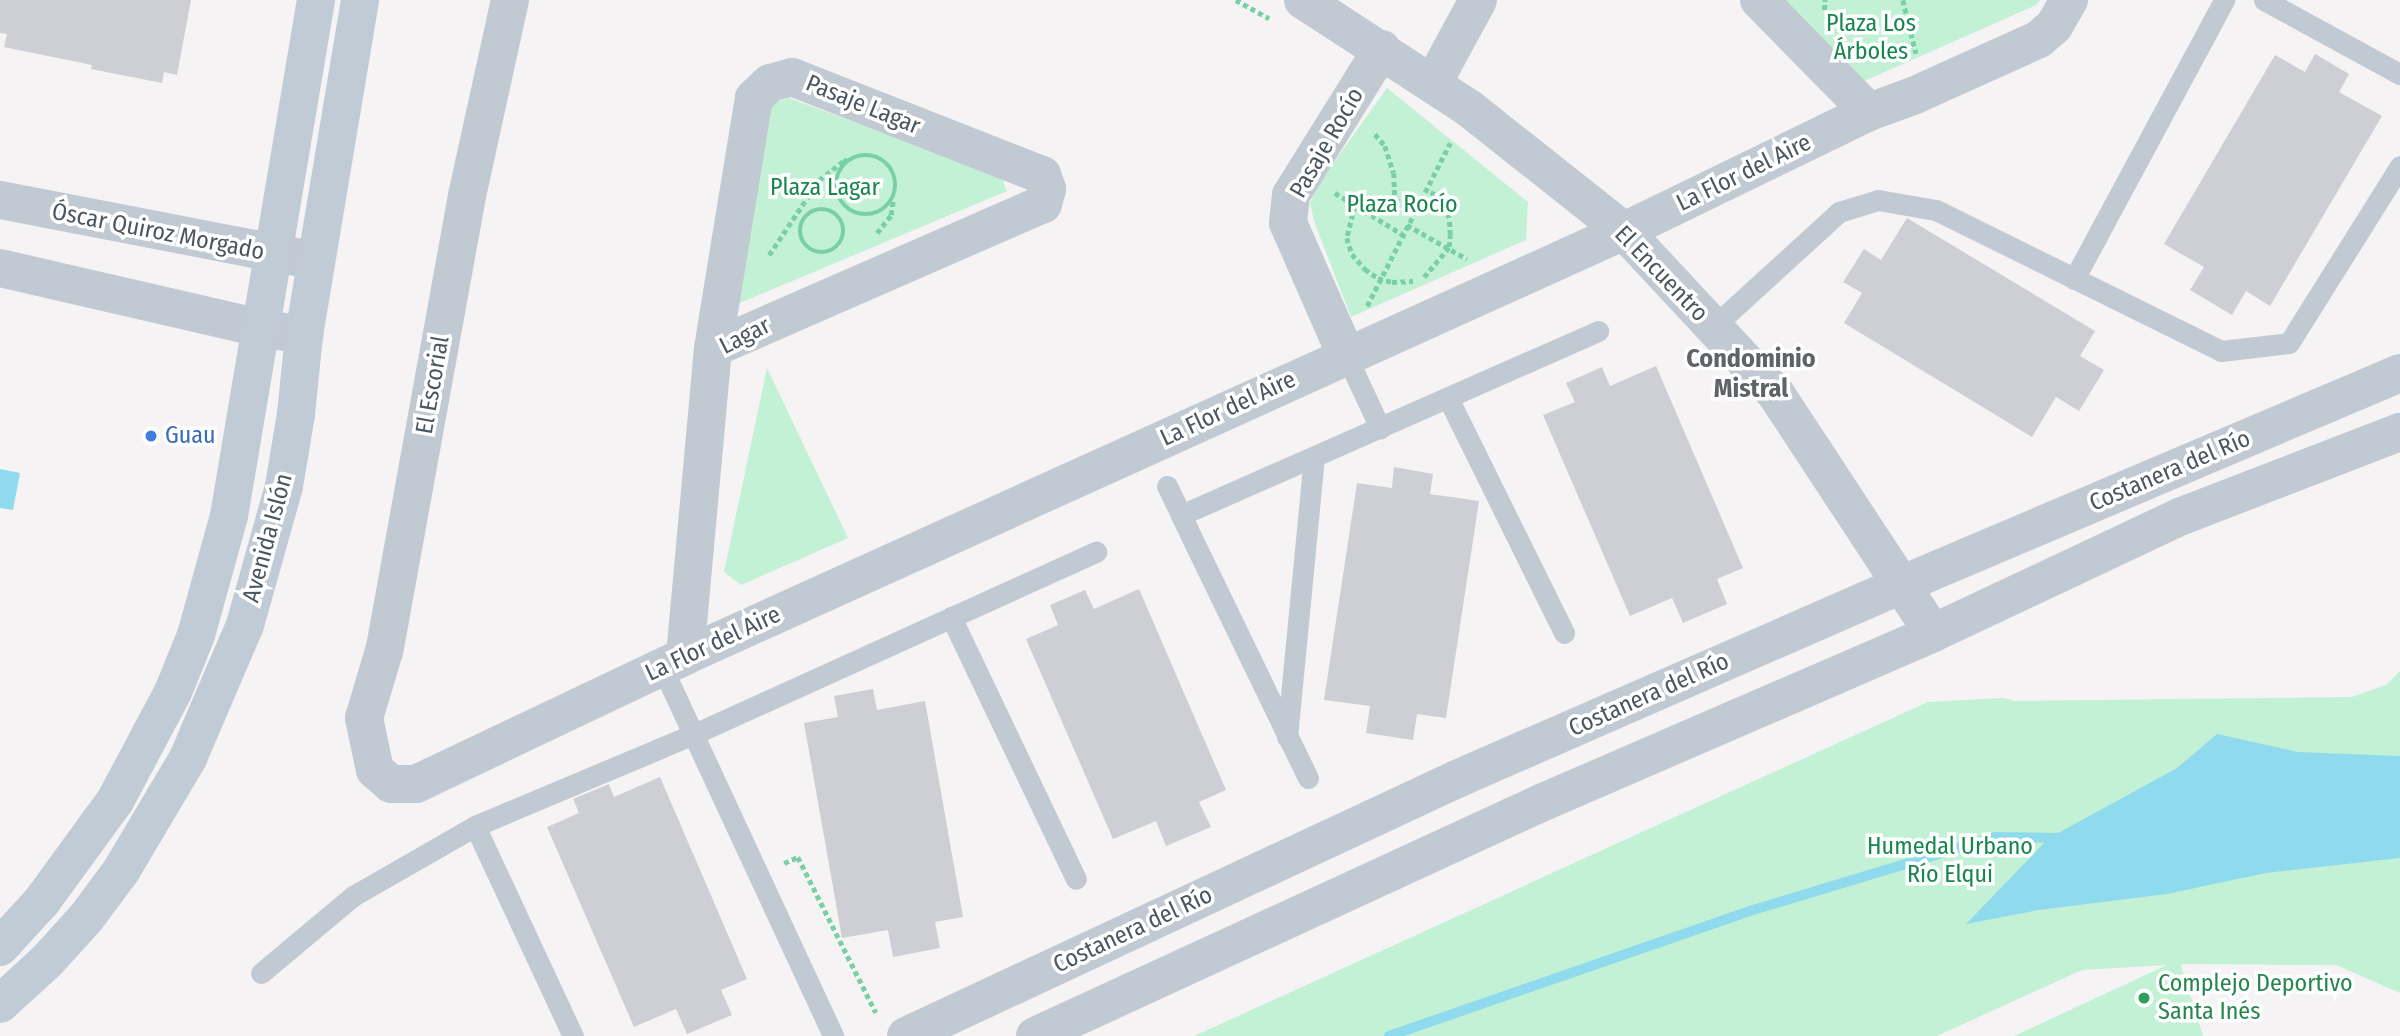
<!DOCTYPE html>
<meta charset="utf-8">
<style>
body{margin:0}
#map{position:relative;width:2400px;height:1036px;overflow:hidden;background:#f5f3f3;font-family:"Fira Sans Condensed",sans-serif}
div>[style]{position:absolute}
.green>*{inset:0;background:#c3f1d5}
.water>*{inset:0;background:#90daee}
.stream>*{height:10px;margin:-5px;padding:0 5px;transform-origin:5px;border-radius:5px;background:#90daee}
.building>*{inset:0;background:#cdcfd5}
.path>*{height:4.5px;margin-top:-2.25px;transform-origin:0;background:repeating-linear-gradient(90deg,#7ad0a6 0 5px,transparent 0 8.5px)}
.path>.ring{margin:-2.25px;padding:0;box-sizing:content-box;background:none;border:4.5px solid #7ad0a6;border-radius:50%}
.lane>*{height:21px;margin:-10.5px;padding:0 10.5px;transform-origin:10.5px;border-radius:10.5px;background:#c1cad2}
.street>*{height:38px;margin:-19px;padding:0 19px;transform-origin:19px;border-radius:19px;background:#c1cad2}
.secondary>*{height:38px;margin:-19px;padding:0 19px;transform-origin:19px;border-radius:19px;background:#c1cbd6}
.dots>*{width:19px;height:19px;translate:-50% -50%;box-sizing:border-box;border:4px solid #fff;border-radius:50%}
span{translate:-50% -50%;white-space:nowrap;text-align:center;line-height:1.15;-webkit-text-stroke:7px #fff;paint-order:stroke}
.park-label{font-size:24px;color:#17864f}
.street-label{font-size:24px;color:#4a5661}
.shop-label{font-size:24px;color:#366cbe}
.left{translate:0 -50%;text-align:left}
.leisure-label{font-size:24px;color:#27864d}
.neighbourhood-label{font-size:26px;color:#5f6368;font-weight:700}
</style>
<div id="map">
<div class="green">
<i style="clip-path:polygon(1781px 0,2040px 0,2036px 5px,1862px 82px)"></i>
<i style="clip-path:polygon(1387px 88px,1528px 202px,1526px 240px,1351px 317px,1315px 224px,1310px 204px,1315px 189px)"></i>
<i style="clip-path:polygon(789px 98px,1001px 176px,1007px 191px,735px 305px,772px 104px)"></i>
<i style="clip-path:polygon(767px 368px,848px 538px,741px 585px,724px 572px)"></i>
<i style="clip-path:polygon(2400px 671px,2400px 993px,2336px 965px,2187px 964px,2181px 965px,2203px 1036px,2014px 1036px,2167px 965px,2082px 970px,1937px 1036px,1194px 1036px,1928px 702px,2004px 698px,2014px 701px,2352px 697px,2386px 685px)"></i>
</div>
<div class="water">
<i style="clip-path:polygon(0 469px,20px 473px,13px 510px,0 508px)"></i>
<i style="clip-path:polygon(2217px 734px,2298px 752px,2400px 756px,2400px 858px,2266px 873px,2167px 894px,2039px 910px,1966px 924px,2049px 838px,2177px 768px)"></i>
</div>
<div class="stream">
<i style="left:1389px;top:1036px;width:385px;rotate:-19.1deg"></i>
<i style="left:1753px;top:910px;width:253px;rotate:-16.8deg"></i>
<i style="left:1995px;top:837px;width:68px;rotate:0.8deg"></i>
</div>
<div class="building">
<i style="clip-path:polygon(0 0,191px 0,177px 75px,164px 72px,162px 83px,91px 69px,92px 65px,4px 47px,7px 34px,0 33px)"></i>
<i style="clip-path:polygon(2315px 54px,2349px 74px,2339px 92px,2382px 116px,2270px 306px,2246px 291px,2232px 315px,2190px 290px,2204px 267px,2164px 244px,2275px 55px,2305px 72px)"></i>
<i style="clip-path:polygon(1907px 218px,2095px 331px,2080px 356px,2104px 370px,2079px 411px,2056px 397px,2032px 437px,1844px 323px,1862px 293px,1843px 282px,1864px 249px,1881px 260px)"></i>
<i style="clip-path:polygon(1656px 366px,1743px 568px,1717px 579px,1727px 604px,1683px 623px,1672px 598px,1630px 616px,1543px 415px,1575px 402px,1566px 383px,1602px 367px,1610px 386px)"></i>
<i style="clip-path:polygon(1394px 467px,1433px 474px,1430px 494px,1479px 501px,1446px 718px,1417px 714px,1413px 740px,1366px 733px,1370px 706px,1324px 700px,1357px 483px,1392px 488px)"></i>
<i style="clip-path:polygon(1139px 589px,1226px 790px,1199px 802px,1211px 827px,1166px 846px,1156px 821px,1113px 839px,1026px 639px,1058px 625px,1050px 605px,1085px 590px,1094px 609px)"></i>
<i style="clip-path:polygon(873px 689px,877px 710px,925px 701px,963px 917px,935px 922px,940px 948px,893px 957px,888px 930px,842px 938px,804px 723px,838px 717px,834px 696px)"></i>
<i style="clip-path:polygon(660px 777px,747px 979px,721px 990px,732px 1015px,687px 1034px,676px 1009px,634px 1027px,547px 827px,579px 813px,573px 799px,609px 784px,614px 797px)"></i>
</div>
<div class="path">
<i style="left:1236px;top:0;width:38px;rotate:29deg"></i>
<i style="left:1903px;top:0;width:55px;rotate:76.2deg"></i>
<i style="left:1824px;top:10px;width:10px;rotate:-84deg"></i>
<i style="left:1375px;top:134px;width:16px;rotate:50deg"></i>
<i style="left:1385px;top:146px;width:28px;rotate:72deg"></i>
<i style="left:1394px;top:173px;width:26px;rotate:88deg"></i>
<i style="left:1395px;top:199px;width:23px;rotate:29deg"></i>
<i class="ring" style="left:836px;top:155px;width:55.5px;height:55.5px"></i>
<i style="left:1335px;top:193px;width:79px;rotate:31.5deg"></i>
<i style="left:1355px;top:206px;width:33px;rotate:104deg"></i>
<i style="left:1347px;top:238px;width:17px;rotate:73deg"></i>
<i style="left:1352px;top:254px;width:20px;rotate:49deg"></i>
<i style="left:1365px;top:269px;width:16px;rotate:35deg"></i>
<i style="left:1378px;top:278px;width:15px;rotate:16deg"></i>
<i style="left:1392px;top:282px;width:21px;rotate:-3deg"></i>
<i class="ring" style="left:800px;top:209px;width:39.5px;height:39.5px"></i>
<i style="left:1365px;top:211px;width:24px;rotate:-12deg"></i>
<i style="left:1388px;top:206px;width:10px;rotate:-45deg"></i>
<i style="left:1407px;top:225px;width:69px;rotate:29.5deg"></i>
<i style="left:877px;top:233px;width:23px;rotate:-52deg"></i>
<i style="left:891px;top:215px;width:14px;rotate:-82deg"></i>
<i style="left:769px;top:255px;width:90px;rotate:-56.3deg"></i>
<i style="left:819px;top:180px;width:31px;rotate:-38deg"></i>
<i style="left:843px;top:161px;width:9px;rotate:-13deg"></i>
<i style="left:1424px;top:277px;width:39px;rotate:-50deg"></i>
<i style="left:1449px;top:247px;width:12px;rotate:-85deg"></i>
<i style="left:1450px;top:235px;width:17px;rotate:-93deg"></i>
<i style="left:1449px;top:218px;width:13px;rotate:-113deg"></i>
<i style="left:1444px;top:206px;width:14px;rotate:-129deg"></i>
<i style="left:1435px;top:195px;width:11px;rotate:-153deg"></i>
<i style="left:1367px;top:306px;width:183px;rotate:-63deg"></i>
<i style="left:784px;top:863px;width:15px;rotate:-23deg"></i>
<i style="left:798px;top:857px;width:174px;rotate:63.4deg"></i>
</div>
<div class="lane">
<i style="left:2264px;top:0;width:155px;rotate:28.6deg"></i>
<i style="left:2074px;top:279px;width:317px;rotate:-61.7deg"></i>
<i style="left:1713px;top:327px;width:171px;rotate:-42.4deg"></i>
<i style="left:1839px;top:212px;width:41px;rotate:-17.1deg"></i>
<i style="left:1878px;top:200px;width:59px;rotate:9.8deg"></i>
<i style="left:1936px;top:210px;width:318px;rotate:26.3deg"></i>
<i style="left:2221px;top:351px;width:68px;rotate:-6.7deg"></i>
<i style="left:2289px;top:343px;width:209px;rotate:-57.9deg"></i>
<i style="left:1346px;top:355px;width:81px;rotate:65deg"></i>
<i style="left:1448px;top:398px;width:262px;rotate:63.7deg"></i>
<i style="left:1167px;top:486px;width:32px;rotate:64deg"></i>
<i style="left:951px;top:617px;width:290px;rotate:64.5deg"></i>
<i style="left:662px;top:667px;width:407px;rotate:65.1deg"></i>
<i style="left:1287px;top:737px;width:281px;rotate:-84.5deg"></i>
<i style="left:1308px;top:778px;width:292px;rotate:-115.8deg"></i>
<i style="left:1181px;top:515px;width:456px;rotate:-23.8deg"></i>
<i style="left:475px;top:826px;width:232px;rotate:65deg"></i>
<i style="left:261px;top:973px;width:120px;rotate:-39.9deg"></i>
<i style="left:353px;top:896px;width:141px;rotate:-29.8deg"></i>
<i style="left:475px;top:826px;width:235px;rotate:-22.8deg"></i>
<i style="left:692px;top:735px;width:444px;rotate:-24.4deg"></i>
</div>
<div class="street">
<i style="left:510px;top:0;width:201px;rotate:102.4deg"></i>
<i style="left:467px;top:196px;width:463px;rotate:100.3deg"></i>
<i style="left:384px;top:651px;width:70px;rotate:106.6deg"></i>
<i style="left:364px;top:718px;width:53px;rotate:78.1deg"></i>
<i style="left:375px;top:770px;width:21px;rotate:41deg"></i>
<i style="left:391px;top:784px;width:25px"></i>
<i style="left:416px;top:784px;width:298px;rotate:-25.4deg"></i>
<i style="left:685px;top:656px;width:1031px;rotate:-24.35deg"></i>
<i style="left:1624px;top:231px;width:272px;rotate:-25.9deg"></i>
<i style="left:1869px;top:112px;width:47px;rotate:-20deg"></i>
<i style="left:1913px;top:96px;width:138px;rotate:-24.3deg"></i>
<i style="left:2039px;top:39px;width:20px;rotate:-41deg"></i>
<i style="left:2054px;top:26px;width:30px;rotate:-60deg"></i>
<i style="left:1303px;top:0;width:199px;rotate:33.1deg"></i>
<i style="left:1470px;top:109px;width:196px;rotate:38.4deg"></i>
<i style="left:1624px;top:231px;width:223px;rotate:47deg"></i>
<i style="left:1776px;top:394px;width:286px;rotate:56.7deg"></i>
<i style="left:1759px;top:0;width:157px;rotate:45.5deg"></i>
<i style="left:1433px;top:83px;width:94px;rotate:-61.5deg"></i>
<i style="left:0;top:200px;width:322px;rotate:10.9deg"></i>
<i style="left:0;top:268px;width:266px;rotate:13deg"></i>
<i style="left:259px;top:328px;width:46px;rotate:8.8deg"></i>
<i style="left:1346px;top:355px;width:144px;rotate:-113.7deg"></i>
<i style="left:1288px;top:223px;width:28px;rotate:-84deg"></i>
<i style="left:1291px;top:195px;width:172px;rotate:-58.1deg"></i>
<i style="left:685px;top:656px;width:309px;rotate:-84.8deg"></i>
<i style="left:713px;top:348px;width:253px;rotate:-80.7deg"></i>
<i style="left:754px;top:98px;width:22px;rotate:-43deg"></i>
<i style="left:770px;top:83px;width:23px;rotate:-15deg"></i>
<i style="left:792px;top:77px;width:269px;rotate:21.4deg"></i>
<i style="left:1042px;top:175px;width:15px;rotate:70deg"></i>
<i style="left:1047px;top:189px;width:16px;rotate:105deg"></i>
<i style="left:1043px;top:204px;width:360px;rotate:156.4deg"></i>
<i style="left:906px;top:1036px;width:608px;rotate:-25.01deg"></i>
<i style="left:1457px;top:779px;width:487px;rotate:-23.6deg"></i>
<i style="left:1903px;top:584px;width:540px;rotate:-23deg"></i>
<i style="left:1035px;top:1036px;width:557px;rotate:-24.72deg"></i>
<i style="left:1541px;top:803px;width:427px;rotate:-23.4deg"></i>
<i style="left:1933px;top:633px;width:275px;rotate:-25.2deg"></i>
<i style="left:2182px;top:516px;width:234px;rotate:-21.1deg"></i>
</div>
<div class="secondary">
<i style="left:0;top:947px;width:62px;rotate:-47.6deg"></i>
<i style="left:42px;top:901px;width:124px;rotate:-53.9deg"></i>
<i style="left:115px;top:801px;width:123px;rotate:-62deg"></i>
<i style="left:173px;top:692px;width:61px;rotate:-68deg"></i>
<i style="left:196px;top:635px;width:123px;rotate:-74.5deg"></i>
<i style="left:229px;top:516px;width:523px;rotate:-80.43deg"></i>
<i style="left:0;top:1004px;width:64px;rotate:-42.5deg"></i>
<i style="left:47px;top:961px;width:58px;rotate:-47.8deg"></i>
<i style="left:86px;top:918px;width:59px;rotate:-53.3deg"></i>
<i style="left:121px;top:871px;width:131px;rotate:-59.3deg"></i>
<i style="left:188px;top:758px;width:145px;rotate:-66.8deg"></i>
<i style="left:245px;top:625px;width:144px;rotate:-74.3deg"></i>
<i style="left:284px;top:486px;width:73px;rotate:-80.5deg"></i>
<i style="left:296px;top:414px;width:79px;rotate:-84.2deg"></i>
<i style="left:304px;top:335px;width:340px;rotate:-80.5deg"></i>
</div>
<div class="dots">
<i style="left:151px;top:436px;background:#3f7fe0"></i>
<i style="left:2144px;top:998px;background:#2e9e5b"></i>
</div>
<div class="park-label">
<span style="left:1871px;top:38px">Plaza Los<br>Árboles</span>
<span style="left:825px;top:188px">Plaza Lagar</span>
<span style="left:1402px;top:205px">Plaza Rocío</span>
<span style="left:1950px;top:861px">Humedal Urbano<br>Río Elqui</span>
</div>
<div class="street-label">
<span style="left:863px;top:105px;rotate:22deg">Pasaje Lagar</span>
<span style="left:1327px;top:143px;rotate:-60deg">Pasaje Rocío</span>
<span style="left:1744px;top:173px;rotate:-26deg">La Flor del Aire</span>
<span style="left:158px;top:232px;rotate:11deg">Óscar Quiroz Morgado</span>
<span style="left:1661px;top:274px;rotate:46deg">El Encuentro</span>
<span style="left:745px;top:336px;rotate:-27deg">Lagar</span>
<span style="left:433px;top:385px;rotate:-80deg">El Escorial</span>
<span style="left:1228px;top:409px;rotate:-25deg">La Flor del Aire</span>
<span style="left:2170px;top:471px;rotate:-23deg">Costanera del Río</span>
<span style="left:268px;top:538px;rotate:-75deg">Avenida Islón</span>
<span style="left:713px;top:644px;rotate:-25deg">La Flor del Aire</span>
<span style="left:1649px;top:695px;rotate:-24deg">Costanera del Río</span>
<span style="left:1133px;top:930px;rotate:-25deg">Costanera del Río</span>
</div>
<div class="shop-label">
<span class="left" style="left:165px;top:436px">Guau</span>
</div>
<div class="leisure-label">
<span class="left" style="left:2158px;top:998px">Complejo Deportivo<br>Santa Inés</span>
</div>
<div class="neighbourhood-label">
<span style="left:1751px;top:374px">Condominio<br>Mistral</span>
</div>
</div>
